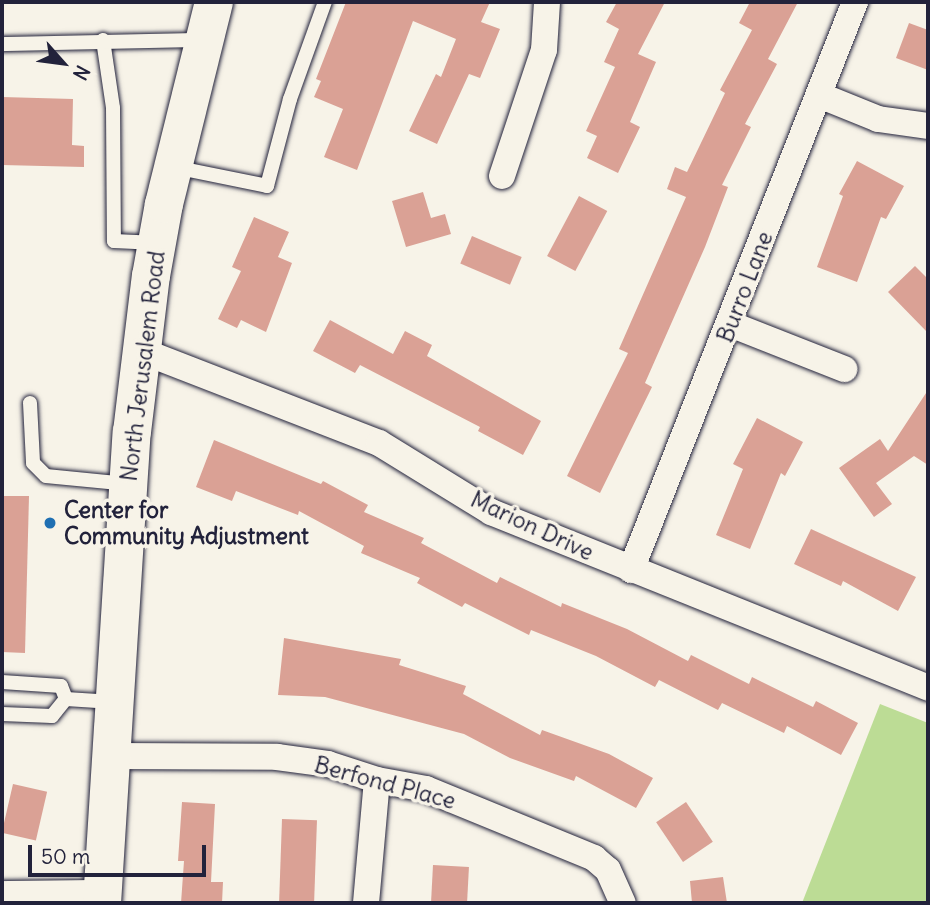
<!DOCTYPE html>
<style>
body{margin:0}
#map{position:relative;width:930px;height:905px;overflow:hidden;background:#f7f3e8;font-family:Delius,sans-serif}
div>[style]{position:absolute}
.green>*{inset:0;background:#bcdc95}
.building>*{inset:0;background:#daa195;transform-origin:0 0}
.roads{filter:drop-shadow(0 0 2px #22223b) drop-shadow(0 0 2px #22223b)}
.service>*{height:14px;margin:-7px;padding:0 7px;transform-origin:7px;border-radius:7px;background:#f7f3e8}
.minor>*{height:26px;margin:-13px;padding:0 13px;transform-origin:13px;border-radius:13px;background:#f7f3e8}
.secondary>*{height:38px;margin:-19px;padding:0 19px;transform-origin:19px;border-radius:19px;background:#f7f3e8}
.dots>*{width:19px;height:19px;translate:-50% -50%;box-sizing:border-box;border:4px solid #f7f3e8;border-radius:50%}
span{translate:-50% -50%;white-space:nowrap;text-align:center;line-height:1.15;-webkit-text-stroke:7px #f7f3e8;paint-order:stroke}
.street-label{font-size:23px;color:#22223b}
.poi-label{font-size:23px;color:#22223b;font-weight:700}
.left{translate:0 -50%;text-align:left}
.frame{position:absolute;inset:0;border:4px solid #22223b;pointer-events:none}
.north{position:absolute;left:28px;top:28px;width:70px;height:70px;-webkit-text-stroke:5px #f7f3e8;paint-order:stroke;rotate:118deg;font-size:19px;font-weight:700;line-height:28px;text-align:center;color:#22223b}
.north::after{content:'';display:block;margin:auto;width:24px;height:32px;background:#22223b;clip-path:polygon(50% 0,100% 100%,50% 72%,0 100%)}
.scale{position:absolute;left:28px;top:845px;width:178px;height:32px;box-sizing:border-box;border:4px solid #22223b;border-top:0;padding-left:9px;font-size:21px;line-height:24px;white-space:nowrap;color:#22223b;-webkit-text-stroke:5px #f7f3e8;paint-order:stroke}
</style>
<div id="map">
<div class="green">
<i style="clip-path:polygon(880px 704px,928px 723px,928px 903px,802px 903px)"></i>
</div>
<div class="building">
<i style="clip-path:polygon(346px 2px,490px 2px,481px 22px,500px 29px,480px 78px,469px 74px,437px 144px,409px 131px,436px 74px,441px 77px,456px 39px,413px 21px,357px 170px,324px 157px,343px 109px,314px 97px,321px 81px,316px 79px)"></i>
<i style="clip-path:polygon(617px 2px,665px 2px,638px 54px,656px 62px,630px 122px,640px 127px,618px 173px,587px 158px,597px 136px,586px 131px,615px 67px,604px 62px,619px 29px,606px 22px)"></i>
<i style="clip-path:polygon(750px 2px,798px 2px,768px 59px,777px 64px,745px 124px,751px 127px,722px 185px,728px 187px,705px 247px,645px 383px,652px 387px,600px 493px,567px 476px,628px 353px,619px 349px,686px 197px,667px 189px,675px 167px,687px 172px,725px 93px,720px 90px,752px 30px,739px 23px)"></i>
<i style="clip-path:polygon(909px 23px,928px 30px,928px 70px,896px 58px)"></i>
<i style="clip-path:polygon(2px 97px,73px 99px,72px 145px,84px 146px,84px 167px,2px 165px)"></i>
<i style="clip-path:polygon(857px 161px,904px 186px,886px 219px,881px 217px,857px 282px,817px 267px,843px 196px,839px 194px)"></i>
<i style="clip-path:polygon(423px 192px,431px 218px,445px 214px,451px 234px,406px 247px,392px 201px)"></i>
<i style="left:579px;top:196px;width:32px;height:68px;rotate:28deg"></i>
<i style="clip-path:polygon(254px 217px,289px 232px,278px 257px,292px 263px,266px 332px,241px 320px,237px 328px,218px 319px,241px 271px,232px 267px)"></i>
<i style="left:472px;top:236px;width:54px;height:30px;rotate:23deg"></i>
<i style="clip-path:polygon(915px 266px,928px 279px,928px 333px,888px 292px)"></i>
<i style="clip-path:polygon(330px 320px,393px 354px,405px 331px,432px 345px,427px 356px,541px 421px,523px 455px,478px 431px,480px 427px,360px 365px,355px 373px,313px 351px)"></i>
<i style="clip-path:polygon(928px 390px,928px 465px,914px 456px,876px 483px,892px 504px,874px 517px,839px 468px,880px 439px,888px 451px)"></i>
<i style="clip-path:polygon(757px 418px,803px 442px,785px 476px,781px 473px,750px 549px,716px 535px,743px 469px,733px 464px)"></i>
<i style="clip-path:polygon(214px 440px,321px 484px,323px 481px,368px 505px,364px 512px,424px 538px,421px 543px,497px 583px,500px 577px,561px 607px,562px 603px,627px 629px,688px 661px,691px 655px,749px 684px,752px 677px,813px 707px,816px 701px,858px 723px,841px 755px,787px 726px,784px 733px,722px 703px,718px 710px,659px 680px,655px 687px,596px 656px,531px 630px,529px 635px,465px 603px,462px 607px,417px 583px,420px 578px,361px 553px,364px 546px,299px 511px,298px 515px,236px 491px,232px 501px,196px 487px)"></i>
<i style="clip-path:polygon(2px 496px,29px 496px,25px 653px,2px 652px)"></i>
<i style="clip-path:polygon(811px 529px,916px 577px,898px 611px,843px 581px,841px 586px,794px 564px)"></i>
<i style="clip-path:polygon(284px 638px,401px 659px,399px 665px,466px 686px,463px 694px,540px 735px,542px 730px,609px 754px,653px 778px,636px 808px,576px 776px,574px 781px,510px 758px,464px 734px,325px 697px,278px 695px)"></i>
<i style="left:13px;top:784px;width:35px;height:50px;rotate:13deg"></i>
<i style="clip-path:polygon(182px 802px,215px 804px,211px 882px,223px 882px,222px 903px,181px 903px,184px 861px,178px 861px)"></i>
<i style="left:686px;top:802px;width:48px;height:36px;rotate:56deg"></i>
<i style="left:282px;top:819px;width:35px;height:84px;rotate:2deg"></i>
<i style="left:433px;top:865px;width:36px;height:38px;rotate:3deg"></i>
<i style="clip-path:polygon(723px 877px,727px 903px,692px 903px,690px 881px)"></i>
</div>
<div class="roads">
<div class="service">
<i style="left:103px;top:40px;width:69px;rotate:81.6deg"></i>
<i style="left:113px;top:108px;width:133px;rotate:89.6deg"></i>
<i style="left:114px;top:241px;width:43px;rotate:2.7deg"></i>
<i style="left:2px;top:44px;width:199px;rotate:-1.2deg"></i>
<i style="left:174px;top:167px;width:95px;rotate:11.5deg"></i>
<i style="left:267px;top:186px;width:90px;rotate:-75.2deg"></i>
<i style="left:290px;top:99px;width:103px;rotate:-70.2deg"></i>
<i style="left:30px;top:403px;width:60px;rotate:87.1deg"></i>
<i style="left:33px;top:463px;width:18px;rotate:45deg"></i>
<i style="left:46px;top:476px;width:81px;rotate:5.6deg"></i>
<i style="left:2px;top:682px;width:59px;rotate:3.9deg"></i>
<i style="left:61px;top:686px;width:14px;rotate:69deg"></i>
<i style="left:66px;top:699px;width:47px;rotate:3.7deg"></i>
<i style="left:2px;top:714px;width:50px;rotate:2.3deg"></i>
<i style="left:52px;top:716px;width:22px;rotate:-51deg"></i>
</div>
<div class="minor">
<i style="left:819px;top:95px;width:64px;rotate:22.1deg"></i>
<i style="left:878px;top:119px;width:50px;rotate:8deg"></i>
<i style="left:502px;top:176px;width:133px;rotate:-71.6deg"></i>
<i style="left:544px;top:50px;width:48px;rotate:-86.4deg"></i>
<i style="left:730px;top:324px;width:123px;rotate:21.5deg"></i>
<i style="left:142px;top:351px;width:254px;rotate:21.2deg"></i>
<i style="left:379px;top:443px;width:132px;rotate:31.6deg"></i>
<i style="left:491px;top:512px;width:471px;rotate:21.9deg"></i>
<i style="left:631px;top:570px;width:611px;rotate:-68.48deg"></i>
<i style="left:111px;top:756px;width:166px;rotate:0.3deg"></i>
<i style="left:277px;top:757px;width:51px;rotate:7.8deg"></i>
<i style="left:328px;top:764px;width:52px;rotate:18.1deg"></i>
<i style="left:377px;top:780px;width:50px;rotate:10.4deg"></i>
<i style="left:426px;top:789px;width:182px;rotate:22.3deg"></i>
<i style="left:594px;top:858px;width:18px;rotate:41deg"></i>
<i style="left:608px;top:870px;width:36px;rotate:66deg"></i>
<i style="left:2px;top:894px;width:100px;rotate:-0.6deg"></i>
<i style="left:366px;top:903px;width:123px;rotate:-84.9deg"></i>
</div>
<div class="secondary">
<i style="left:102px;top:903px;width:472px;rotate:-86.4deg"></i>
<i style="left:132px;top:432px;width:157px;rotate:-83.1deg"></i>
<i style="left:151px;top:276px;width:73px;rotate:-79.8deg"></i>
<i style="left:164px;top:204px;width:208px;rotate:-76.1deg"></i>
</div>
</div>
<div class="dots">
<i style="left:50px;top:523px;background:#1f6fb2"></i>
</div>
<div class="street-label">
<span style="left:745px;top:287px;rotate:-69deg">Burro Lane</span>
<span style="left:143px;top:366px;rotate:-83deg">North Jerusalem Road</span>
<span style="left:532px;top:526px;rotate:25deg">Marion Drive</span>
<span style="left:385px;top:783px;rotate:15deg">Berfond Place</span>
</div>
<div class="poi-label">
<span class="left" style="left:64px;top:523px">Center for<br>Community Adjustment</span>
</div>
<div class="frame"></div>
<div class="north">N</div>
<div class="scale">50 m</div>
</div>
